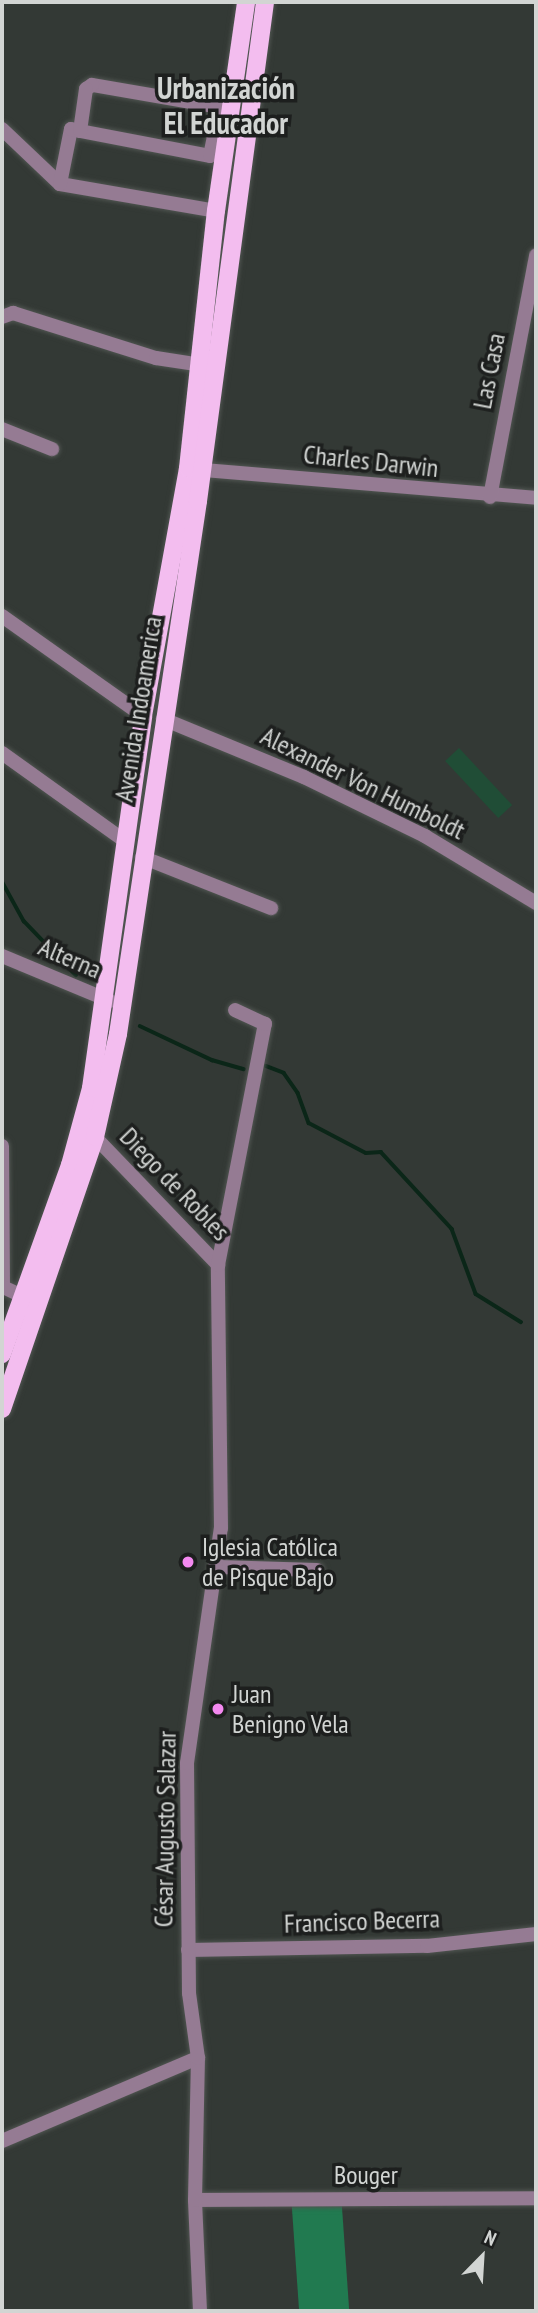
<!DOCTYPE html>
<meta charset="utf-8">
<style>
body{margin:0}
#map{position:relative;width:538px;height:2313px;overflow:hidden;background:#333935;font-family:"PT Sans Narrow",sans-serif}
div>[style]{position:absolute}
.green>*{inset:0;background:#204d36;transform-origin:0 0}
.forest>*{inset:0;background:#217a50;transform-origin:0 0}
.stream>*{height:3.5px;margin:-1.75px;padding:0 1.75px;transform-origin:1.75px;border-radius:1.75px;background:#0b2618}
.roads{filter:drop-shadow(0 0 2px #505551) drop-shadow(0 0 2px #505551)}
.minor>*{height:14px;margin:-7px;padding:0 7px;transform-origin:7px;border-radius:7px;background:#957b93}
.major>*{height:18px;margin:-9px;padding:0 9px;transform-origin:9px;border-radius:9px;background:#f3bdef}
.dots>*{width:19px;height:19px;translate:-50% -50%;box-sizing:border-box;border:4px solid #1d1f1e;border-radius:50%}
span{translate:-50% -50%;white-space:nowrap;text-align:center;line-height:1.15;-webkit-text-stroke:7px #1d1f1e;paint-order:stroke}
.street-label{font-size:26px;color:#d2d5d3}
.poi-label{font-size:26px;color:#d2d5d3}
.left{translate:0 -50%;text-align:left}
.quarter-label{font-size:30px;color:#d2d5d3;font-weight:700}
.frame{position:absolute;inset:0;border:4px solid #d2d5d3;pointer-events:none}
.north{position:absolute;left:447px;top:2222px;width:70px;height:70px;-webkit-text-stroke:5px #1d1f1e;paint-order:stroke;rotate:24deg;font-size:19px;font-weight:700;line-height:28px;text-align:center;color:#d2d5d3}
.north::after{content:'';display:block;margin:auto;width:24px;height:32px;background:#d2d5d3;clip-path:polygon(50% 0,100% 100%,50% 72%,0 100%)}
</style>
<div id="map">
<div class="green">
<i style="left:459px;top:748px;width:78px;height:19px;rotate:47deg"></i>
</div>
<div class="forest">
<i style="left:341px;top:2193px;width:118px;height:50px;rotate:86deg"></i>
</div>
<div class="stream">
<i style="left:2px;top:881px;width:46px;rotate:61.2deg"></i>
<i style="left:24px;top:921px;width:75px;rotate:46.1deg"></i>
<i style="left:140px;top:1026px;width:80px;rotate:25.3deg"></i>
<i style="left:212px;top:1060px;width:33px;rotate:16deg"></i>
<i style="left:266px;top:1066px;width:19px;rotate:21deg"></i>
<i style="left:284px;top:1073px;width:24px;rotate:55deg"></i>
<i style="left:298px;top:1093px;width:32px;rotate:70deg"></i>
<i style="left:309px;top:1123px;width:64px;rotate:27.8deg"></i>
<i style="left:366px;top:1153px;width:15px;rotate:-4deg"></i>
<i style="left:381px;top:1152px;width:105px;rotate:47.3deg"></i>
<i style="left:452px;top:1229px;width:69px;rotate:69.7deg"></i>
<i style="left:476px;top:1294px;width:53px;rotate:31.9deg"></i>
</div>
<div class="roads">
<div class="minor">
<i style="left:2px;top:129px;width:80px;rotate:43.5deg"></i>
<i style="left:60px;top:184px;width:158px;rotate:9.8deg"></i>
<i style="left:60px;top:184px;width:56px;rotate:-78.7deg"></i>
<i style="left:71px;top:129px;width:9px;rotate:13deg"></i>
<i style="left:80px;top:131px;width:132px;rotate:10.9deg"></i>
<i style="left:210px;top:156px;width:50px;rotate:-78.5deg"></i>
<i style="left:220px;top:107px;width:130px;rotate:-170.2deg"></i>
<i style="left:92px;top:85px;width:7px;rotate:146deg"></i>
<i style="left:86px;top:89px;width:42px;rotate:98.1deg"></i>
<i style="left:2px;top:317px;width:12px;rotate:-20deg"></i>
<i style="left:13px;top:313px;width:150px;rotate:17.5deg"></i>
<i style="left:156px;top:358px;width:47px;rotate:8.7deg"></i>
<i style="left:2px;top:429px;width:54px;rotate:21.8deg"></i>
<i style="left:193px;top:469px;width:344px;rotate:4.8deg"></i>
<i style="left:490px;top:497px;width:246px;rotate:-79.2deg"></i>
<i style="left:2px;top:616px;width:173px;rotate:35.3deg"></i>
<i style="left:163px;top:719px;width:152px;rotate:22.4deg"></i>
<i style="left:304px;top:777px;width:135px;rotate:26deg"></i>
<i style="left:425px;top:836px;width:130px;rotate:31.1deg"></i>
<i style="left:2px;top:753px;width:151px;rotate:35.6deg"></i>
<i style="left:142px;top:857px;width:139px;rotate:21.6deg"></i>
<i style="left:2px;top:956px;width:117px;rotate:22.6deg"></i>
<i style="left:86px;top:1134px;width:9px;rotate:18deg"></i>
<i style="left:95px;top:1137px;width:178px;rotate:46.1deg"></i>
<i style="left:2px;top:1146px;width:141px;rotate:89.6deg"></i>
<i style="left:3px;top:1287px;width:21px;rotate:25deg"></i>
<i style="left:218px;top:1567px;width:99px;rotate:1.7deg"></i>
<i style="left:188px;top:1950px;width:239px;rotate:-1deg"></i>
<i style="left:427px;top:1946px;width:110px;rotate:-6.3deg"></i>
<i style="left:2px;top:2141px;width:213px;rotate:-23deg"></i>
<i style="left:195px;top:2200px;width:341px;rotate:-0.3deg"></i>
<i style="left:200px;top:2311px;width:111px;rotate:-92.6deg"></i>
<i style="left:195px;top:2200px;width:142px;rotate:-88.8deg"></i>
<i style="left:198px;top:2058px;width:66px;rotate:-97.9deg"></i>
<i style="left:189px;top:1993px;width:230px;rotate:-90.5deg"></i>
<i style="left:187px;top:1763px;width:237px;rotate:-81.8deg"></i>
<i style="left:221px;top:1528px;width:263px;rotate:-90.7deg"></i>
<i style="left:218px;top:1265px;width:246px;rotate:-79deg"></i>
<i style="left:265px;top:1024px;width:33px;rotate:-155deg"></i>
</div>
<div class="major">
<i style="left:2px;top:1354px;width:201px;rotate:-70.2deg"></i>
<i style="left:70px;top:1165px;width:80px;rotate:-74.7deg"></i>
<i style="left:91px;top:1088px;width:376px;rotate:-82deg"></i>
<i style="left:143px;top:716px;width:252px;rotate:-79.7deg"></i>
<i style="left:188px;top:468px;width:259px;rotate:-83.8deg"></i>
<i style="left:216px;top:211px;width:211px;rotate:-81.8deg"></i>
<i style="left:2px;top:1409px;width:287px;rotate:-71.1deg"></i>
<i style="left:95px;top:1137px;width:106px;rotate:-77.4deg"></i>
<i style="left:118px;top:1034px;width:539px;rotate:-81.46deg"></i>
<i style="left:198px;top:501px;width:503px;rotate:-82.35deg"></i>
</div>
</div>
<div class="dots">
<i style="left:188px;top:1562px;background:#f489f0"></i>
<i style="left:218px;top:1709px;background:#f489f0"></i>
</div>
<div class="street-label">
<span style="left:489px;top:371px;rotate:-79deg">Las Casa</span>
<span style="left:371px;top:461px;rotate:6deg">Charles Darwin</span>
<span style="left:138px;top:709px;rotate:-81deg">Avenida Indoamerica</span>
<span style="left:363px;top:783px;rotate:26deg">Alexander Von Humboldt</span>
<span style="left:70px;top:958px;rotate:23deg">Alterna</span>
<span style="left:175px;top:1184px;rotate:46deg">Diego de Robles</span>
<span style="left:165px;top:1829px;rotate:-89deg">César Augusto Salazar</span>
<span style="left:362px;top:1921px;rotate:-2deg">Francisco Becerra</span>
<span style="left:366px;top:2175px">Bouger</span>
</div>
<div class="poi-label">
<span class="left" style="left:202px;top:1562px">Iglesia Católica<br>de Pisque Bajo</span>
<span class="left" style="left:232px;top:1709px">Juan<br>Benigno Vela</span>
</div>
<div class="quarter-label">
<span style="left:226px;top:105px">Urbanización<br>El Educador</span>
</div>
<div class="frame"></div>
<div class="north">N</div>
</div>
